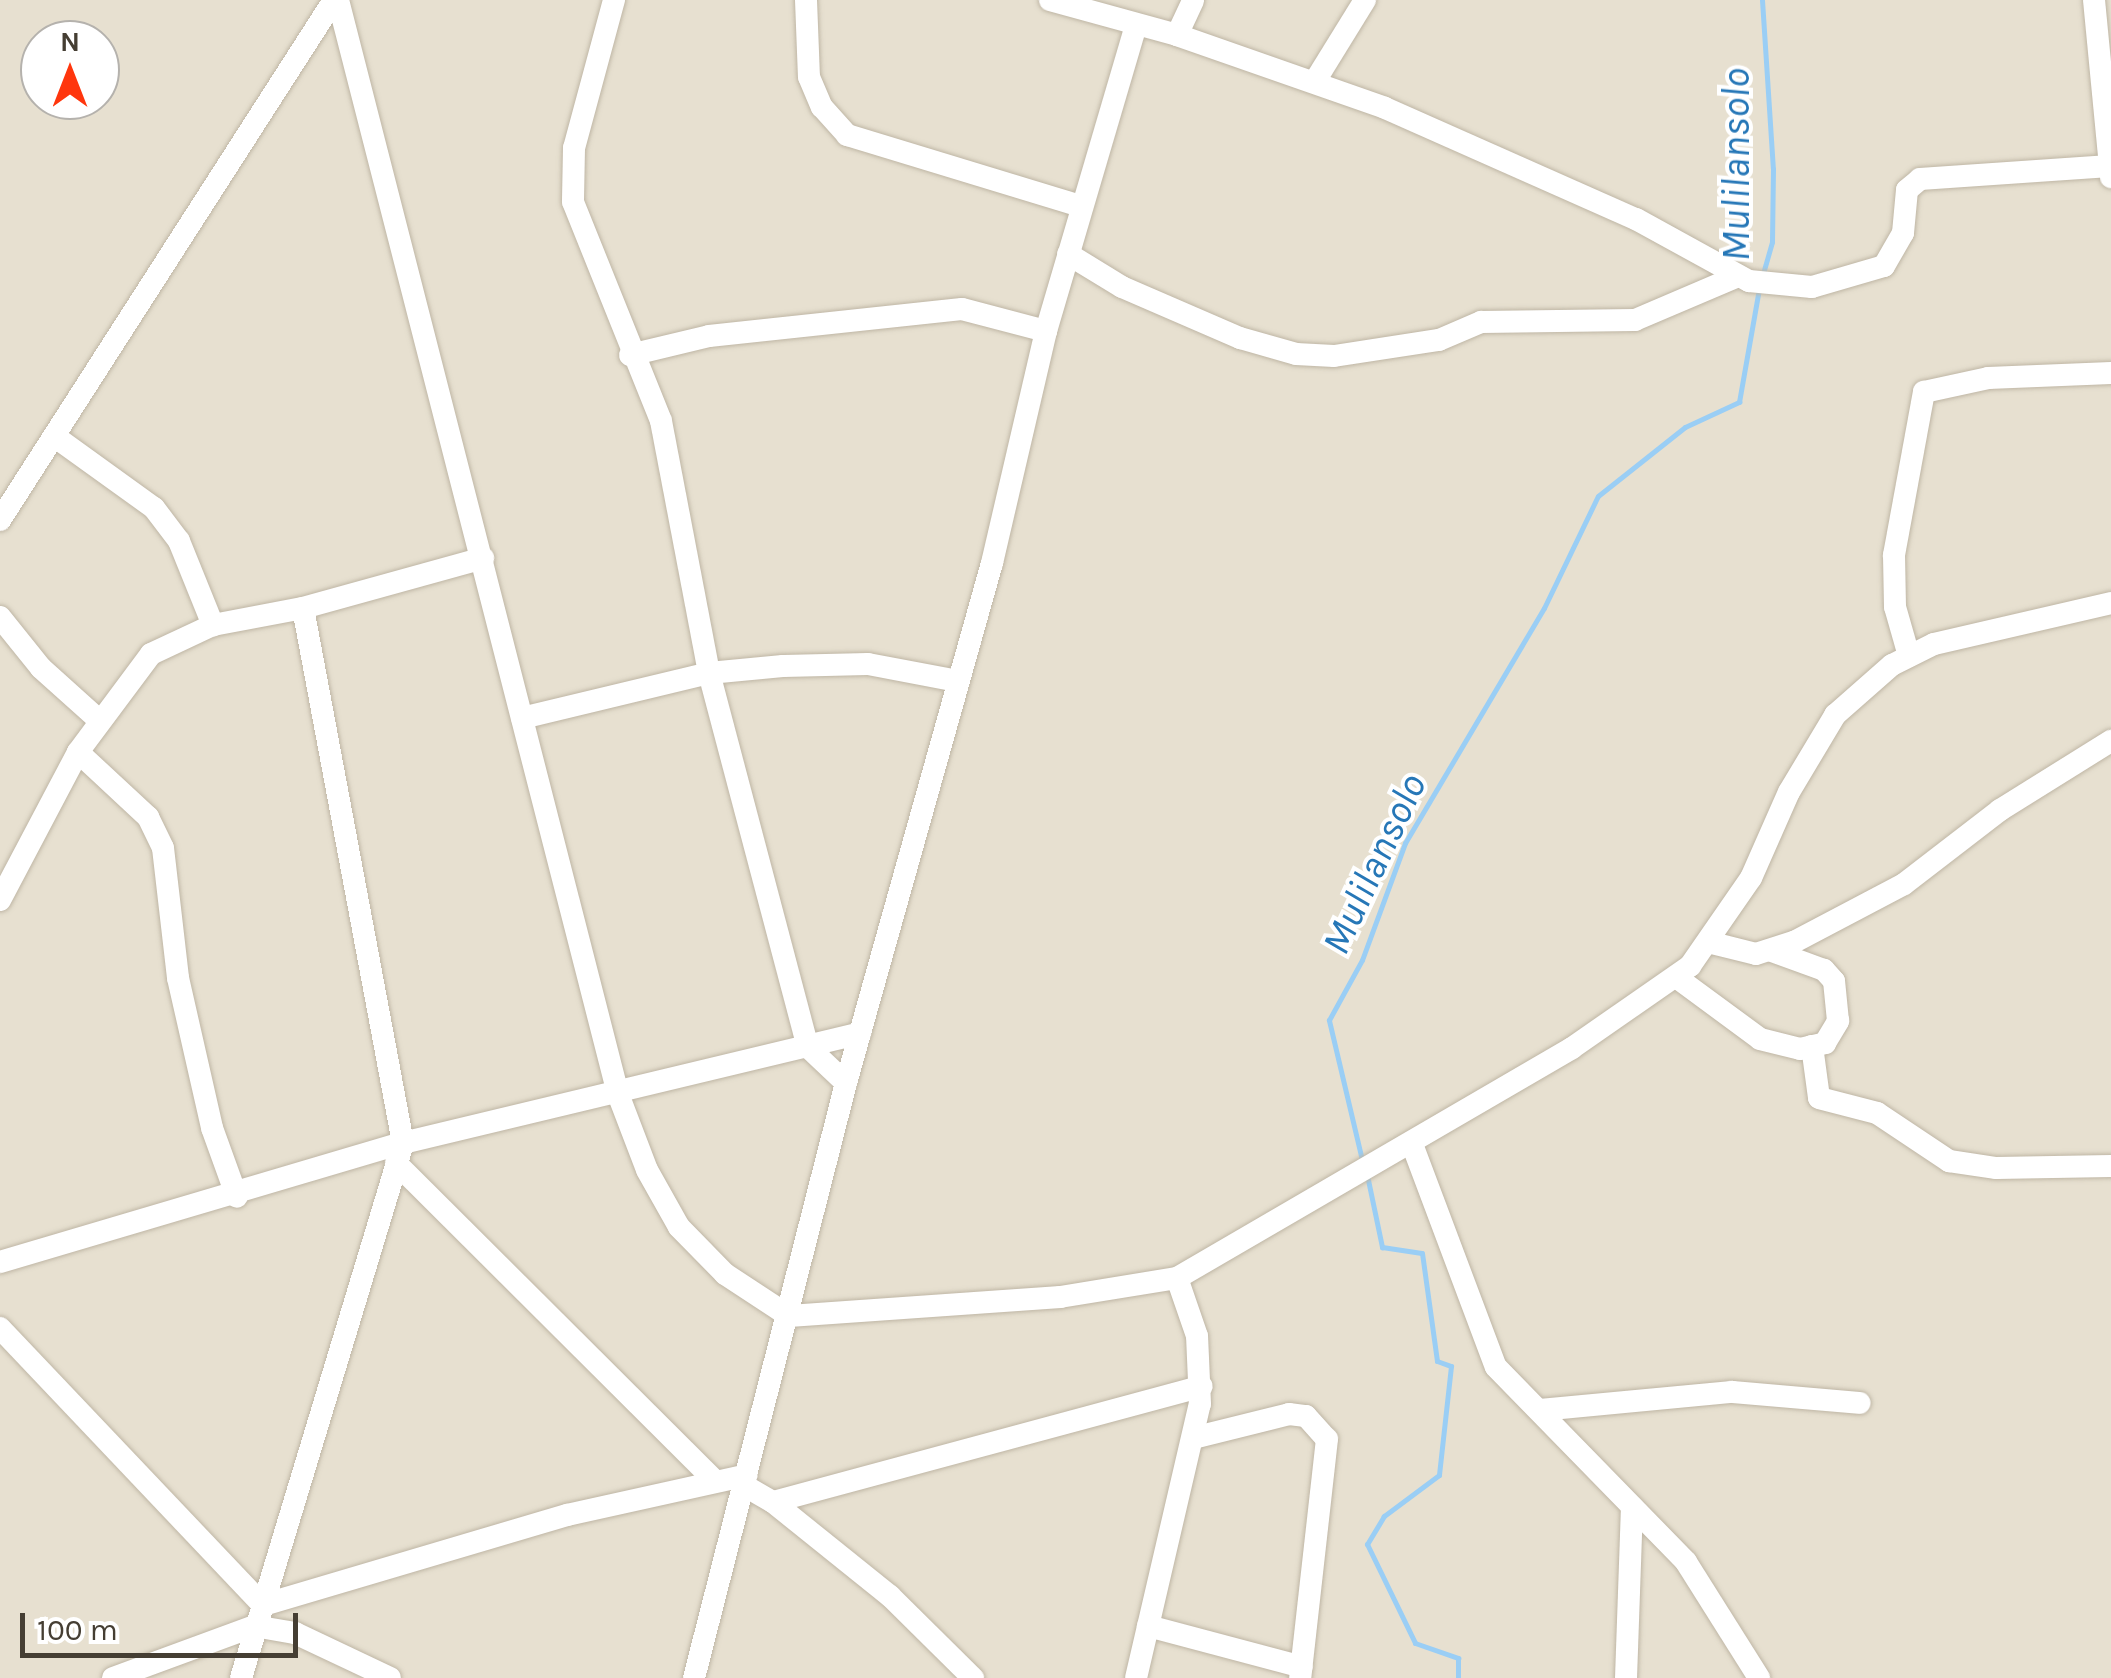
<!DOCTYPE html>
<style>
body{margin:0}
#map{position:relative;width:2111px;height:1678px;overflow:hidden;background:#f3eee3;font-family:Karla,sans-serif}
div>[style]{position:absolute}
.residential>*{inset:0;background:#e7e0d0}
.stream>*{height:5px;margin:-2.5px;padding:0 2.5px;transform-origin:2.5px;border-radius:2.5px;background:#9acef5}
.roads{filter:drop-shadow(0 0 2px #bfb6a5) drop-shadow(0 0 2px #bfb6a5)}
.minor>*{height:22px;margin:-11px;padding:0 11px;transform-origin:11px;border-radius:11px;background:#fff}
span{translate:-50% -50%;white-space:nowrap;text-align:center;line-height:1.15;-webkit-text-stroke:8px #fff;paint-order:stroke}
.water-label{font-size:40px;color:#2677b7;font-style:italic}
.north{position:absolute;left:20px;top:20px;width:100px;height:100px;box-sizing:border-box;background:#fff;border:2px solid #b5b2ad;border-radius:50%;rotate:0deg;font-size:28px;font-weight:700;line-height:40px;text-align:center;color:#453e33}
.north::after{content:'';display:block;margin:auto;width:35px;height:45px;background:#ff360d;clip-path:polygon(50% 0,100% 100%,50% 72%,0 100%)}
.scale{position:absolute;left:20px;top:1613px;width:278px;height:45px;box-sizing:border-box;border:5px solid #453e33;border-top:0;padding-left:12px;font-size:30px;line-height:35px;white-space:nowrap;color:#453e33;-webkit-text-stroke:8px #fff;paint-order:stroke}
</style>
<div id="map">
<div class="residential">
<i style="clip-path:polygon(evenodd,0 0,2111px 0,2111px 1678px,0 1678px,0 0,40px 40px,100px 40px,100px 100px,40px 100px,40px 40px)"></i>
</div>
<div class="stream">
<i style="left:1762px;top:0;width:169px;rotate:86.3deg"></i>
<i style="left:1773px;top:169px;width:73px;rotate:90.8deg"></i>
<i style="left:1772px;top:242px;width:32px;rotate:106deg"></i>
<i style="left:1362px;top:1160px;width:144px;rotate:-103.3deg"></i>
<i style="left:1329px;top:1020px;width:68px;rotate:-61.2deg"></i>
<i style="left:1362px;top:960px;width:125px;rotate:-69.8deg"></i>
<i style="left:1405px;top:843px;width:273px;rotate:-59.4deg"></i>
<i style="left:1544px;top:608px;width:124px;rotate:-64.3deg"></i>
<i style="left:1598px;top:496px;width:111px;rotate:-38.4deg"></i>
<i style="left:1685px;top:427px;width:60px;rotate:-24.8deg"></i>
<i style="left:1739px;top:402px;width:115px;rotate:-80deg"></i>
<i style="left:1367px;top:1175px;width:74px;rotate:78.2deg"></i>
<i style="left:1382px;top:1247px;width:40px;rotate:8.5deg"></i>
<i style="left:1422px;top:1253px;width:109px;rotate:82.1deg"></i>
<i style="left:1437px;top:1361px;width:15px;rotate:20deg"></i>
<i style="left:1451px;top:1366px;width:110px;rotate:96.3deg"></i>
<i style="left:1439px;top:1475px;width:69px;rotate:143.3deg"></i>
<i style="left:1384px;top:1516px;width:33px;rotate:121deg"></i>
<i style="left:1367px;top:1544px;width:110px;rotate:64.1deg"></i>
<i style="left:1415px;top:1643px;width:46px;rotate:19.2deg"></i>
<i style="left:1458px;top:1658px;width:20px;rotate:90deg"></i>
</div>
<div class="roads">
<div class="minor">
<i style="left:338px;top:0;width:1129px;rotate:75.64deg"></i>
<i style="left:618px;top:1094px;width:81px;rotate:69.1deg"></i>
<i style="left:647px;top:1170px;width:65px;rotate:60.7deg"></i>
<i style="left:679px;top:1227px;width:66px;rotate:45.6deg"></i>
<i style="left:725px;top:1274px;width:77px;rotate:33.3deg"></i>
<i style="left:789px;top:1316px;width:272px;rotate:-4deg"></i>
<i style="left:1060px;top:1297px;width:119px;rotate:-9.2deg"></i>
<i style="left:1177px;top:1278px;width:457px;rotate:-30.2deg"></i>
<i style="left:1572px;top:1048px;width:144px;rotate:-34.8deg"></i>
<i style="left:1690px;top:966px;width:107px;rotate:-55.3deg"></i>
<i style="left:1751px;top:878px;width:94px;rotate:-66.2deg"></i>
<i style="left:1789px;top:792px;width:90px;rotate:-59.1deg"></i>
<i style="left:1835px;top:715px;width:76px;rotate:-41.3deg"></i>
<i style="left:1892px;top:665px;width:47px;rotate:-26.6deg"></i>
<i style="left:1934px;top:644px;width:182px;rotate:-13deg"></i>
<i style="left:614px;top:0;width:153px;rotate:105.1deg"></i>
<i style="left:574px;top:148px;width:54px;rotate:91.1deg"></i>
<i style="left:573px;top:202px;width:236px;rotate:68.1deg"></i>
<i style="left:661px;top:421px;width:257px;rotate:79.2deg"></i>
<i style="left:709px;top:673px;width:387px;rotate:75.2deg"></i>
<i style="left:808px;top:1047px;width:52px;rotate:43.5deg"></i>
<i style="left:806px;top:0;width:77px;rotate:87.8deg"></i>
<i style="left:809px;top:77px;width:33px;rotate:67deg"></i>
<i style="left:822px;top:107px;width:38px;rotate:48deg"></i>
<i style="left:847px;top:135px;width:245px;rotate:16.9deg"></i>
<i style="left:1050px;top:0;width:132px;rotate:15.4deg"></i>
<i style="left:1177px;top:35px;width:220px;rotate:19.3deg"></i>
<i style="left:1385px;top:108px;width:274px;rotate:23.9deg"></i>
<i style="left:1636px;top:219px;width:129px;rotate:28.8deg"></i>
<i style="left:1749px;top:281px;width:63px;rotate:5.4deg"></i>
<i style="left:1812px;top:287px;width:75px;rotate:-16.3deg"></i>
<i style="left:1884px;top:266px;width:38px;rotate:-60deg"></i>
<i style="left:1903px;top:233px;width:43px;rotate:-84.7deg"></i>
<i style="left:1907px;top:190px;width:17px;rotate:-40deg"></i>
<i style="left:1920px;top:179px;width:190px;rotate:-3.9deg"></i>
<i style="left:2094px;top:0;width:178px;rotate:84.5deg"></i>
<i style="left:1177px;top:35px;width:38px;rotate:-65deg"></i>
<i style="left:1315px;top:81px;width:95px;rotate:-58.3deg"></i>
<i style="left:1068px;top:254px;width:63px;rotate:31.4deg"></i>
<i style="left:1122px;top:287px;width:129px;rotate:23.4deg"></i>
<i style="left:1240px;top:338px;width:58px;rotate:15.9deg"></i>
<i style="left:1296px;top:354px;width:38px;rotate:3deg"></i>
<i style="left:1334px;top:356px;width:106px;rotate:-8.7deg"></i>
<i style="left:1439px;top:340px;width:46px;rotate:-23.2deg"></i>
<i style="left:1481px;top:322px;width:154px;rotate:-0.7deg"></i>
<i style="left:1635px;top:320px;width:110px;rotate:-23.1deg"></i>
<i style="left:630px;top:355px;width:81px;rotate:-13.5deg"></i>
<i style="left:709px;top:336px;width:254px;rotate:-6.1deg"></i>
<i style="left:962px;top:309px;width:87px;rotate:14.7deg"></i>
<i style="left:54px;top:436px;width:123px;rotate:35.8deg"></i>
<i style="left:154px;top:508px;width:41px;rotate:52.9deg"></i>
<i style="left:179px;top:541px;width:91px;rotate:68deg"></i>
<i style="left:0;top:520px;width:618px;rotate:-57.29deg"></i>
<i style="left:0;top:617px;width:65px;rotate:51.2deg"></i>
<i style="left:41px;top:668px;width:78px;rotate:41.9deg"></i>
<i style="left:1909px;top:656px;width:51px;rotate:-105.9deg"></i>
<i style="left:1895px;top:607px;width:52px;rotate:-91.1deg"></i>
<i style="left:1894px;top:555px;width:166px;rotate:-79.6deg"></i>
<i style="left:1924px;top:392px;width:66px;rotate:-12.3deg"></i>
<i style="left:1988px;top:378px;width:123px;rotate:-2.3deg"></i>
<i style="left:522px;top:718px;width:192px;rotate:-13.5deg"></i>
<i style="left:709px;top:673px;width:74px;rotate:-5.4deg"></i>
<i style="left:783px;top:666px;width:85px;rotate:-1.3deg"></i>
<i style="left:868px;top:664px;width:92px;rotate:10.7deg"></i>
<i style="left:78px;top:752px;width:96px;rotate:42.9deg"></i>
<i style="left:148px;top:817px;width:34px;rotate:64deg"></i>
<i style="left:163px;top:848px;width:131px;rotate:83.4deg"></i>
<i style="left:178px;top:978px;width:154px;rotate:77.2deg"></i>
<i style="left:212px;top:1128px;width:73px;rotate:70.1deg"></i>
<i style="left:0;top:900px;width:167px;rotate:-62.2deg"></i>
<i style="left:78px;top:752px;width:122px;rotate:-53.3deg"></i>
<i style="left:151px;top:654px;width:68px;rotate:-25.1deg"></i>
<i style="left:213px;top:625px;width:92px;rotate:-10.7deg"></i>
<i style="left:303px;top:608px;width:187px;rotate:-15.5deg"></i>
<i style="left:1712px;top:943px;width:45px;rotate:14deg"></i>
<i style="left:1756px;top:954px;width:40px;rotate:-18deg"></i>
<i style="left:1794px;top:942px;width:124px;rotate:-27.8deg"></i>
<i style="left:1904px;top:884px;width:121px;rotate:-37.6deg"></i>
<i style="left:2000px;top:810px;width:131px;rotate:-31.9deg"></i>
<i style="left:1676px;top:977px;width:104px;rotate:36.4deg"></i>
<i style="left:1760px;top:1039px;width:41px;rotate:14deg"></i>
<i style="left:1800px;top:1049px;width:26px;rotate:-13deg"></i>
<i style="left:1825px;top:1043px;width:26px;rotate:-59deg"></i>
<i style="left:1838px;top:1021px;width:40px;rotate:-95.7deg"></i>
<i style="left:1834px;top:981px;width:15px;rotate:-132deg"></i>
<i style="left:1824px;top:970px;width:55px;rotate:-159.9deg"></i>
<i style="left:1812px;top:1046px;width:52px;rotate:82.3deg"></i>
<i style="left:1819px;top:1098px;width:60px;rotate:14.5deg"></i>
<i style="left:1877px;top:1113px;width:87px;rotate:33.7deg"></i>
<i style="left:1949px;top:1161px;width:48px;rotate:8.5deg"></i>
<i style="left:1996px;top:1168px;width:115px;rotate:-1deg"></i>
<i style="left:1412px;top:1144px;width:238px;rotate:69.4deg"></i>
<i style="left:1496px;top:1367px;width:272px;rotate:45.7deg"></i>
<i style="left:1686px;top:1562px;width:137px;rotate:57.8deg"></i>
<i style="left:396px;top:1163px;width:449px;rotate:44.9deg"></i>
<i style="left:0;top:1262px;width:420px;rotate:-16.5deg"></i>
<i style="left:403px;top:1143px;width:470px;rotate:-13.5deg"></i>
<i style="left:0;top:1328px;width:382px;rotate:46.5deg"></i>
<i style="left:263px;top:1605px;width:317px;rotate:-16.5deg"></i>
<i style="left:567px;top:1515px;width:184px;rotate:-12.5deg"></i>
<i style="left:1540px;top:1410px;width:193px;rotate:-5.4deg"></i>
<i style="left:1732px;top:1392px;width:128px;rotate:4.9deg"></i>
<i style="left:1193px;top:1438px;width:99px;rotate:-14deg"></i>
<i style="left:1289px;top:1414px;width:17px;rotate:7deg"></i>
<i style="left:1306px;top:1416px;width:31px;rotate:48deg"></i>
<i style="left:1327px;top:1439px;width:241px;rotate:96.4deg"></i>
<i style="left:745px;top:1486px;width:32px;rotate:30deg"></i>
<i style="left:773px;top:1502px;width:444px;rotate:-15.1deg"></i>
<i style="left:773px;top:1502px;width:150px;rotate:38.8deg"></i>
<i style="left:890px;top:1596px;width:117px;rotate:44.7deg"></i>
<i style="left:1148px;top:1626px;width:159px;rotate:14.9deg"></i>
<i style="left:113px;top:1678px;width:150px;rotate:-20.2deg"></i>
<i style="left:254px;top:1626px;width:42px;rotate:9.7deg"></i>
<i style="left:295px;top:1633px;width:105px;rotate:25.3deg"></i>
<i style="left:241px;top:1678px;width:559px;rotate:-73.15deg"></i>
<i style="left:403px;top:1143px;width:544px;rotate:-100.59deg"></i>
<i style="left:694px;top:1678px;width:614px;rotate:-75.67deg"></i>
<i style="left:846px;top:1083px;width:540px;rotate:-74.32deg"></i>
<i style="left:992px;top:563px;width:238px;rotate:-76.9deg"></i>
<i style="left:1046px;top:331px;width:316px;rotate:-73.6deg"></i>
<i style="left:1136px;top:1678px;width:281px;rotate:-76.9deg"></i>
<i style="left:1200px;top:1404px;width:68px;rotate:-92.5deg"></i>
<i style="left:1197px;top:1336px;width:61px;rotate:-109deg"></i>
<i style="left:1626px;top:1678px;width:171px;rotate:-88deg"></i>
</div>
</div>
<div class="water-label">
<span style="left:1736px;top:165px;rotate:-90deg">Mulilansolo</span>
<span style="left:1374px;top:864px;rotate:-65deg">Mulilansolo</span>
</div>
<div class="north">N</div>
<div class="scale">100 m</div>
</div>
